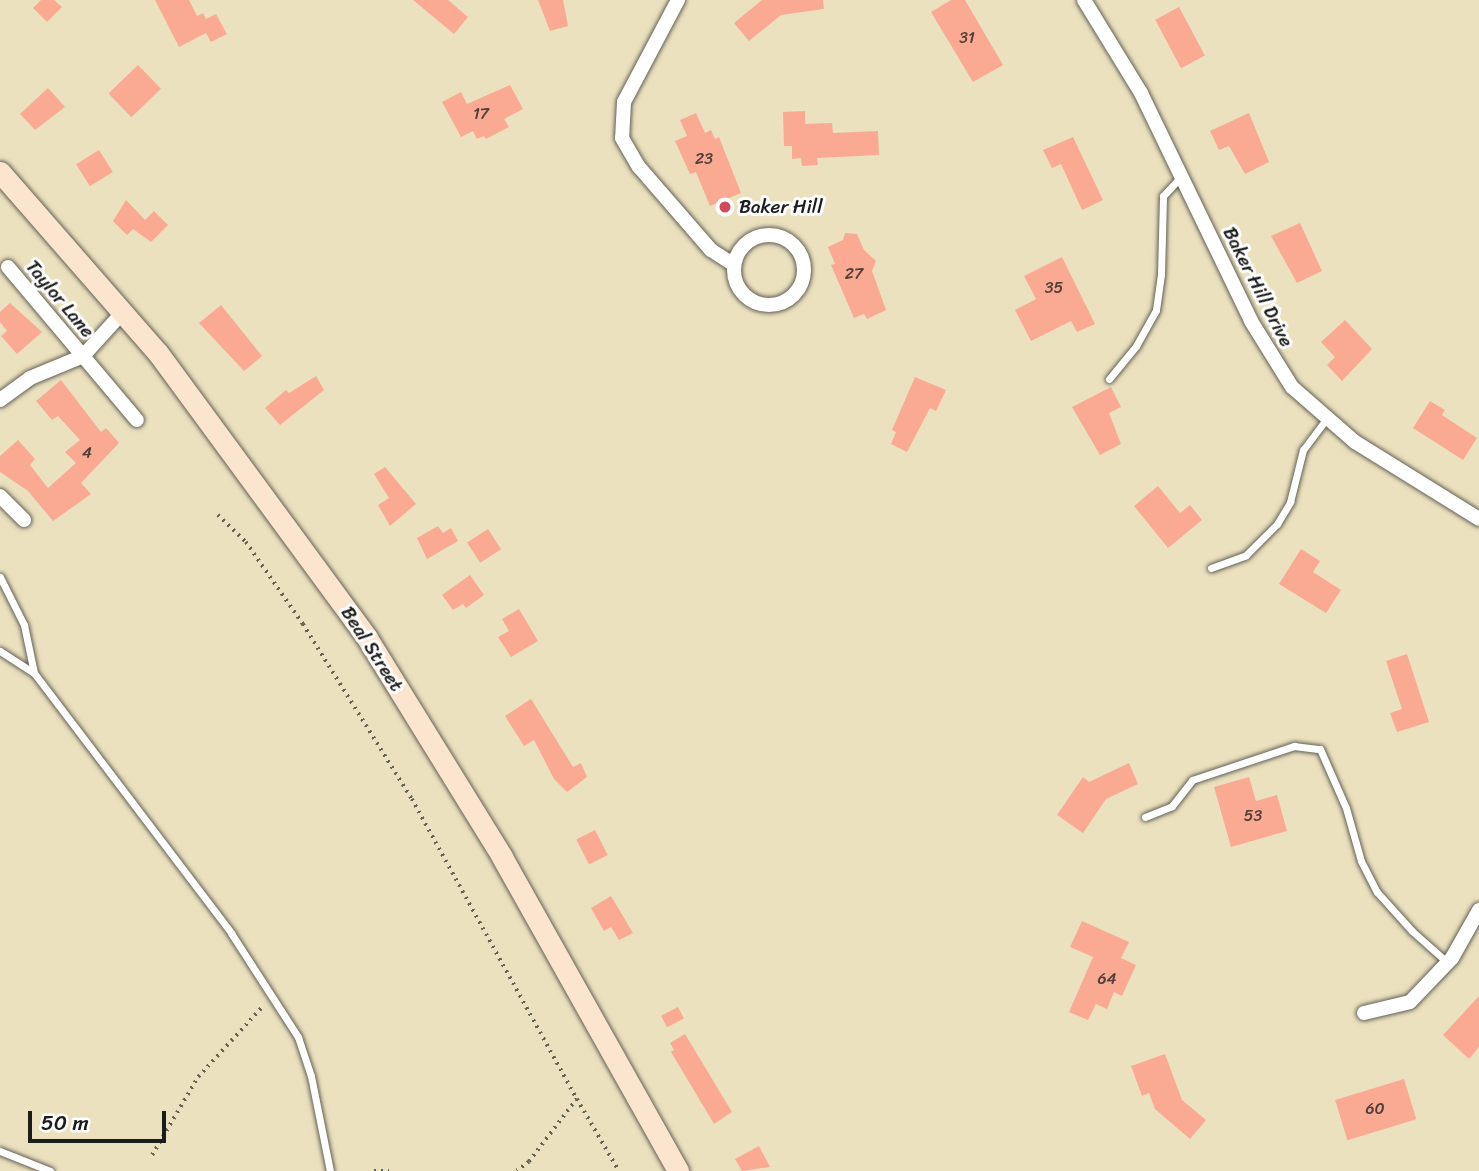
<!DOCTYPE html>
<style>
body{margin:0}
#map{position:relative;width:1479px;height:1171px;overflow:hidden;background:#ebe1bf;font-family:Sriracha,sans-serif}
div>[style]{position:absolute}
.building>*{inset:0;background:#faaa93;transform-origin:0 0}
.path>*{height:3.5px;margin-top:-1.75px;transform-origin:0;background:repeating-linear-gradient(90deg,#646155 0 2px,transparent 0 7px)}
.roads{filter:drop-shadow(0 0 2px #646155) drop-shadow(0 0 2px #646155)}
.lane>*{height:7px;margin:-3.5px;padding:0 3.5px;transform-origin:3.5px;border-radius:3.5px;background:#fff}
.street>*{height:14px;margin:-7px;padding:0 7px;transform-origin:7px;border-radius:7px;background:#fff}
.street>.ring{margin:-7px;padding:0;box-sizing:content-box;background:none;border:14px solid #fff;border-radius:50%}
.secondary>*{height:21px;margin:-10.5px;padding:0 10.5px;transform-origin:10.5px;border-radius:10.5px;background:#fce5cf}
.dots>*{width:19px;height:19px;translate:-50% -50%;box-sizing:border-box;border:4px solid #fff;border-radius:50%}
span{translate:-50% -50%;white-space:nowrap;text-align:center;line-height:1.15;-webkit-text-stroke:6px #fff;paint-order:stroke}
.number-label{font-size:16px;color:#54403a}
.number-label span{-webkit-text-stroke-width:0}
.poi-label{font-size:19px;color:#1c1c1c}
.left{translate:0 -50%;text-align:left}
.street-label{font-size:19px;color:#1c1c1c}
.scale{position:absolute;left:28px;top:1111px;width:138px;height:32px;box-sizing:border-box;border:4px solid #1c1c1c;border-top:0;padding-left:9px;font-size:21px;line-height:24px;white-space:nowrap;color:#1c1c1c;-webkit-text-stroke:5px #fff;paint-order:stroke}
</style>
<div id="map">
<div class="building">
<i style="clip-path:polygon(41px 0,54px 0,62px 7px,47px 22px,33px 8px)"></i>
<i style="clip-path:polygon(155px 0,189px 0,197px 16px,203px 13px,206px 19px,216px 14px,227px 34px,211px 42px,206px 33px,179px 47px)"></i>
<i style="clip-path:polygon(413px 0,448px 0,468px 17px,454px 34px)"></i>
<i style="clip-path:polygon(538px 0,563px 0,568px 26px,550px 31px)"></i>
<i style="clip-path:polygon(762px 0,823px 0,824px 9px,781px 15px,749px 41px,734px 23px)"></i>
<i style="clip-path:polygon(951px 0,965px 0,1003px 65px,973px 82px,931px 12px)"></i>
<i style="left:1179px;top:7px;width:55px;height:27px;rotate:62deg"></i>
<i style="left:138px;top:65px;width:33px;height:41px;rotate:46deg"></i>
<i style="clip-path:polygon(510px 85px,523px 109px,504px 119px,509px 127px,486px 139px,484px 136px,477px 139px,473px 131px,461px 137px,442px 102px,461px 92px,467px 104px)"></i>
<i style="clip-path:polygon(48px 88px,65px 107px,35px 130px,20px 114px)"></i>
<i style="clip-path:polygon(805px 111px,805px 124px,832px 123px,833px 133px,878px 131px,879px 155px,817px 158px,818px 165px,802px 166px,801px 158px,792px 159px,792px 146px,784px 146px,783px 112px)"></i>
<i style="clip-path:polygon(696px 113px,705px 133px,711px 130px,715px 139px,719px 137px,741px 193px,710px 206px,696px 172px,690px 174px,675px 141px,687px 136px,680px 120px)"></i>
<i style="clip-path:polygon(1249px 113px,1269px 162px,1245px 174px,1229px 146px,1219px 150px,1210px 131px)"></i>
<i style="clip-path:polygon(1073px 137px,1103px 200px,1082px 210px,1061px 164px,1052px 168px,1043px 150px)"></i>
<i style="left:99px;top:150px;width:26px;height:27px;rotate:58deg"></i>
<i style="clip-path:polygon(126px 200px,145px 220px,154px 211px,168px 225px,151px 242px,133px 229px,127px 235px,113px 221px)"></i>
<i style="clip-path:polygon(1300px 223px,1322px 271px,1297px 283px,1271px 236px)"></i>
<i style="clip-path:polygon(845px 233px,857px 234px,864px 250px,876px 261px,872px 271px,886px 310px,867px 319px,864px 314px,854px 318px,831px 265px,835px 264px,828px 247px,843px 240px)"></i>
<i style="clip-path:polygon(1062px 257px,1095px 324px,1077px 332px,1071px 321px,1031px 341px,1015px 310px,1036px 299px,1024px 276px)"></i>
<i style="clip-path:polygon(10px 303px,42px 332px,17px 354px,1px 336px,7px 331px,0 322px,0 312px)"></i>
<i style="clip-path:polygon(221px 305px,262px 356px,244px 371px,199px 323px)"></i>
<i style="clip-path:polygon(1345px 320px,1372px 349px,1342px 381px,1327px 365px,1335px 357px,1321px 342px)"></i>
<i style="clip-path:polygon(316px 376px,324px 390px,280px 425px,265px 408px,286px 390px,289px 393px)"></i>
<i style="clip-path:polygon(915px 377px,946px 390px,936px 411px,930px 408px,907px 452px,891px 444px,896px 432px,892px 430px)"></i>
<i style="clip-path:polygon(61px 380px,101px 432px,106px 428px,119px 443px,81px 483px,91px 494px,53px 521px,28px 491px,0 472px,0 456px,18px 440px,35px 459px,30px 465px,48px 488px,76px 463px,65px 452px,80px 440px,58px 416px,52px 420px,36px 401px)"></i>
<i style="clip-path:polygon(1111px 387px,1121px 407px,1109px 413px,1121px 444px,1100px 455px,1072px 407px)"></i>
<i style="clip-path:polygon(1430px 401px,1445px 410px,1442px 415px,1477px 438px,1463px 460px,1413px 428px)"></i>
<i style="clip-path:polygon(385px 467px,416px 504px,390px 526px,378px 505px,389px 498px,374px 474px)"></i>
<i style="clip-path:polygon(1158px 486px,1180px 513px,1190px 505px,1202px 520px,1168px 548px,1134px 506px)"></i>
<i style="clip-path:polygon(438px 526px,443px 533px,451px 528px,458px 541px,427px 559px,417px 538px)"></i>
<i style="left:488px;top:529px;width:24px;height:25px;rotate:57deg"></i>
<i style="clip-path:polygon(1301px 549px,1320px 561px,1313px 572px,1341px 590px,1326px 613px,1279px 584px)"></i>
<i style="clip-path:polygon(470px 575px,484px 595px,466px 608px,463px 604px,453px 610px,442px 595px)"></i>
<i style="clip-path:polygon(519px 609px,538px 641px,511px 657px,498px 637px,509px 631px,502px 619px)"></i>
<i style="clip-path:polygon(1407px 654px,1429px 722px,1397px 732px,1390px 713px,1402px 709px,1386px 661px)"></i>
<i style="clip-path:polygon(531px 699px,573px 767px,581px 763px,587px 777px,567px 792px,554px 779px,534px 740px,524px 746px,505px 716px)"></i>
<i style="clip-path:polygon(1129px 763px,1138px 784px,1106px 799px,1083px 833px,1057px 815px,1083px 777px,1089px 782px)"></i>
<i style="clip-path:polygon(1249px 777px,1256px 801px,1277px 795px,1287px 831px,1231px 847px,1214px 787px)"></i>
<i style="left:595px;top:830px;width:28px;height:21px;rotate:63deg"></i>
<i style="clip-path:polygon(611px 896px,633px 933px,619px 940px,611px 927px,604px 931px,591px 908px)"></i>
<i style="clip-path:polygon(1082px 921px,1129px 942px,1121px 958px,1136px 965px,1122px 996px,1114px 992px,1107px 1009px,1096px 1004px,1088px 1020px,1069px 1012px,1093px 957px,1070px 947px)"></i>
<i style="clip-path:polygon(1479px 996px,1479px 1047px,1469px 1059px,1443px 1035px)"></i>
<i style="left:678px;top:1007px;width:13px;height:19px;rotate:63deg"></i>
<i style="clip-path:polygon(685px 1034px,732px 1112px,714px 1124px,671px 1052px,674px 1050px,670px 1043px)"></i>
<i style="clip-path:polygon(1165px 1054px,1182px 1100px,1206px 1120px,1190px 1139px,1155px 1109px,1149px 1093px,1142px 1096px,1131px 1066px)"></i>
<i style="left:1404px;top:1079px;width:42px;height:72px;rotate:73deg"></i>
<i style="clip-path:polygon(759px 1146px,770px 1167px,742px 1171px,735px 1159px)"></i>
</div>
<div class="path">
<i style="left:218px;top:515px;width:39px;rotate:44deg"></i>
<i style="left:246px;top:542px;width:100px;rotate:55.2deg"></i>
<i style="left:303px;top:624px;width:206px;rotate:58.1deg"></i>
<i style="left:412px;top:799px;width:342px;rotate:61.2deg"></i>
<i style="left:577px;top:1099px;width:79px;rotate:127.3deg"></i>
<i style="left:529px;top:1162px;width:15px;rotate:143deg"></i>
<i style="left:577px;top:1099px;width:83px;rotate:59.7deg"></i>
<i style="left:152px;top:1155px;width:91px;rotate:-59.5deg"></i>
<i style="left:198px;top:1077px;width:96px;rotate:-47.5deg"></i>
<i style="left:374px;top:1171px;width:15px"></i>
</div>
<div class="roads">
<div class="lane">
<i style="left:1109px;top:379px;width:43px;rotate:-50.7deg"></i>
<i style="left:1136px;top:346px;width:41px;rotate:-60.9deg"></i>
<i style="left:1156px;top:310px;width:36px;rotate:-82deg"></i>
<i style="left:1161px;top:274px;width:78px;rotate:-88.5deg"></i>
<i style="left:1163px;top:196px;width:26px;rotate:-47deg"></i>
<i style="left:1211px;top:568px;width:37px;rotate:-20deg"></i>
<i style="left:1246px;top:555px;width:44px;rotate:-45deg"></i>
<i style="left:1277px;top:524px;width:26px;rotate:-59deg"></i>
<i style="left:1290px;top:502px;width:54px;rotate:-76deg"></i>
<i style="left:1303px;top:450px;width:38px;rotate:-53deg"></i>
<i style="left:0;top:577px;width:54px;rotate:63.4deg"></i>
<i style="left:24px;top:625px;width:49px;rotate:78.2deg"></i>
<i style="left:34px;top:673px;width:326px;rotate:52.8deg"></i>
<i style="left:231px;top:933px;width:124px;rotate:57.2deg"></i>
<i style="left:298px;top:1037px;width:41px;rotate:71.6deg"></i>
<i style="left:311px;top:1076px;width:97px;rotate:78.7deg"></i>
<i style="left:0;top:651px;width:40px;rotate:32.9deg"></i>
<i style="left:1145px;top:817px;width:29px;rotate:-22deg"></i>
<i style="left:1172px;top:806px;width:33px;rotate:-52deg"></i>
<i style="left:1192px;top:780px;width:108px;rotate:-18.4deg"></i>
<i style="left:1294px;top:746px;width:26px;rotate:7deg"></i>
<i style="left:1320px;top:749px;width:64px;rotate:66.2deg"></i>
<i style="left:1346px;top:808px;width:55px;rotate:74.2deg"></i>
<i style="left:1361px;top:861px;width:35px;rotate:63deg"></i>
<i style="left:1377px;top:892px;width:52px;rotate:48.1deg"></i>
<i style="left:1412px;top:931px;width:48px;rotate:41.6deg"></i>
<i style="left:0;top:1151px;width:54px;rotate:21.8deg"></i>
</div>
<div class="street">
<i style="left:678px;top:0;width:115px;rotate:117.9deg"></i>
<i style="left:624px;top:102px;width:36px;rotate:93deg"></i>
<i style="left:622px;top:138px;width:34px;rotate:60deg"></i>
<i style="left:639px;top:167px;width:110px;rotate:49.1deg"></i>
<i style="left:711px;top:250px;width:27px;rotate:33deg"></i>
<i style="left:1084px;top:0;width:109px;rotate:58.5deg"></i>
<i style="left:1141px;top:93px;width:253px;rotate:64.2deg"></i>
<i style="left:1251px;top:321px;width:78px;rotate:58.2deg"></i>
<i style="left:1292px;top:387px;width:84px;rotate:41.1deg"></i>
<i style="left:1355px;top:442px;width:146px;rotate:31.8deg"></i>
<i class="ring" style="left:734px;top:235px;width:56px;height:56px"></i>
<i style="left:8px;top:267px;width:200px;rotate:49.9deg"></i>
<i style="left:0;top:400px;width:37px;rotate:-36deg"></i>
<i style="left:30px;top:378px;width:57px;rotate:-22.5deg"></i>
<i style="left:83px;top:356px;width:59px;rotate:-47.7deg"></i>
<i style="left:0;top:496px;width:34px;rotate:45deg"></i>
<i style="left:1364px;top:1013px;width:47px;rotate:-13.4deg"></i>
<i style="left:1410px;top:1002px;width:61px;rotate:-46.3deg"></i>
<i style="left:1452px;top:958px;width:55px;rotate:-60.6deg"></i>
</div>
<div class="secondary">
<i style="left:0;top:172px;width:240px;rotate:48.9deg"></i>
<i style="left:158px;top:353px;width:353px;rotate:53.7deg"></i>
<i style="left:367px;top:638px;width:257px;rotate:58.3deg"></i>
<i style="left:502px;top:857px;width:360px;rotate:60.7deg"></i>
</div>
</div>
<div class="dots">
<i style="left:725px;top:207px;background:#d1495b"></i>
</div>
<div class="number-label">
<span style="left:967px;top:38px">31</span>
<span style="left:481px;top:114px">17</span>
<span style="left:704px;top:159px">23</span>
<span style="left:854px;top:274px">27</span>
<span style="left:1054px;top:288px">35</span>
<span style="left:87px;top:453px">4</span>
<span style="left:1253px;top:816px">53</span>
<span style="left:1107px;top:979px">64</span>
<span style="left:1375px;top:1109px">60</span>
</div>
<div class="poi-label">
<span class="left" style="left:739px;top:207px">Baker Hill</span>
</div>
<div class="street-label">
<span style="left:1258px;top:287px;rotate:63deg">Baker Hill Drive</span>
<span style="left:60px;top:299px;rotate:50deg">Taylor Lane</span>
<span style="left:372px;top:649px;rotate:57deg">Beal Street</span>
</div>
<div class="scale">50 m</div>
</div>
